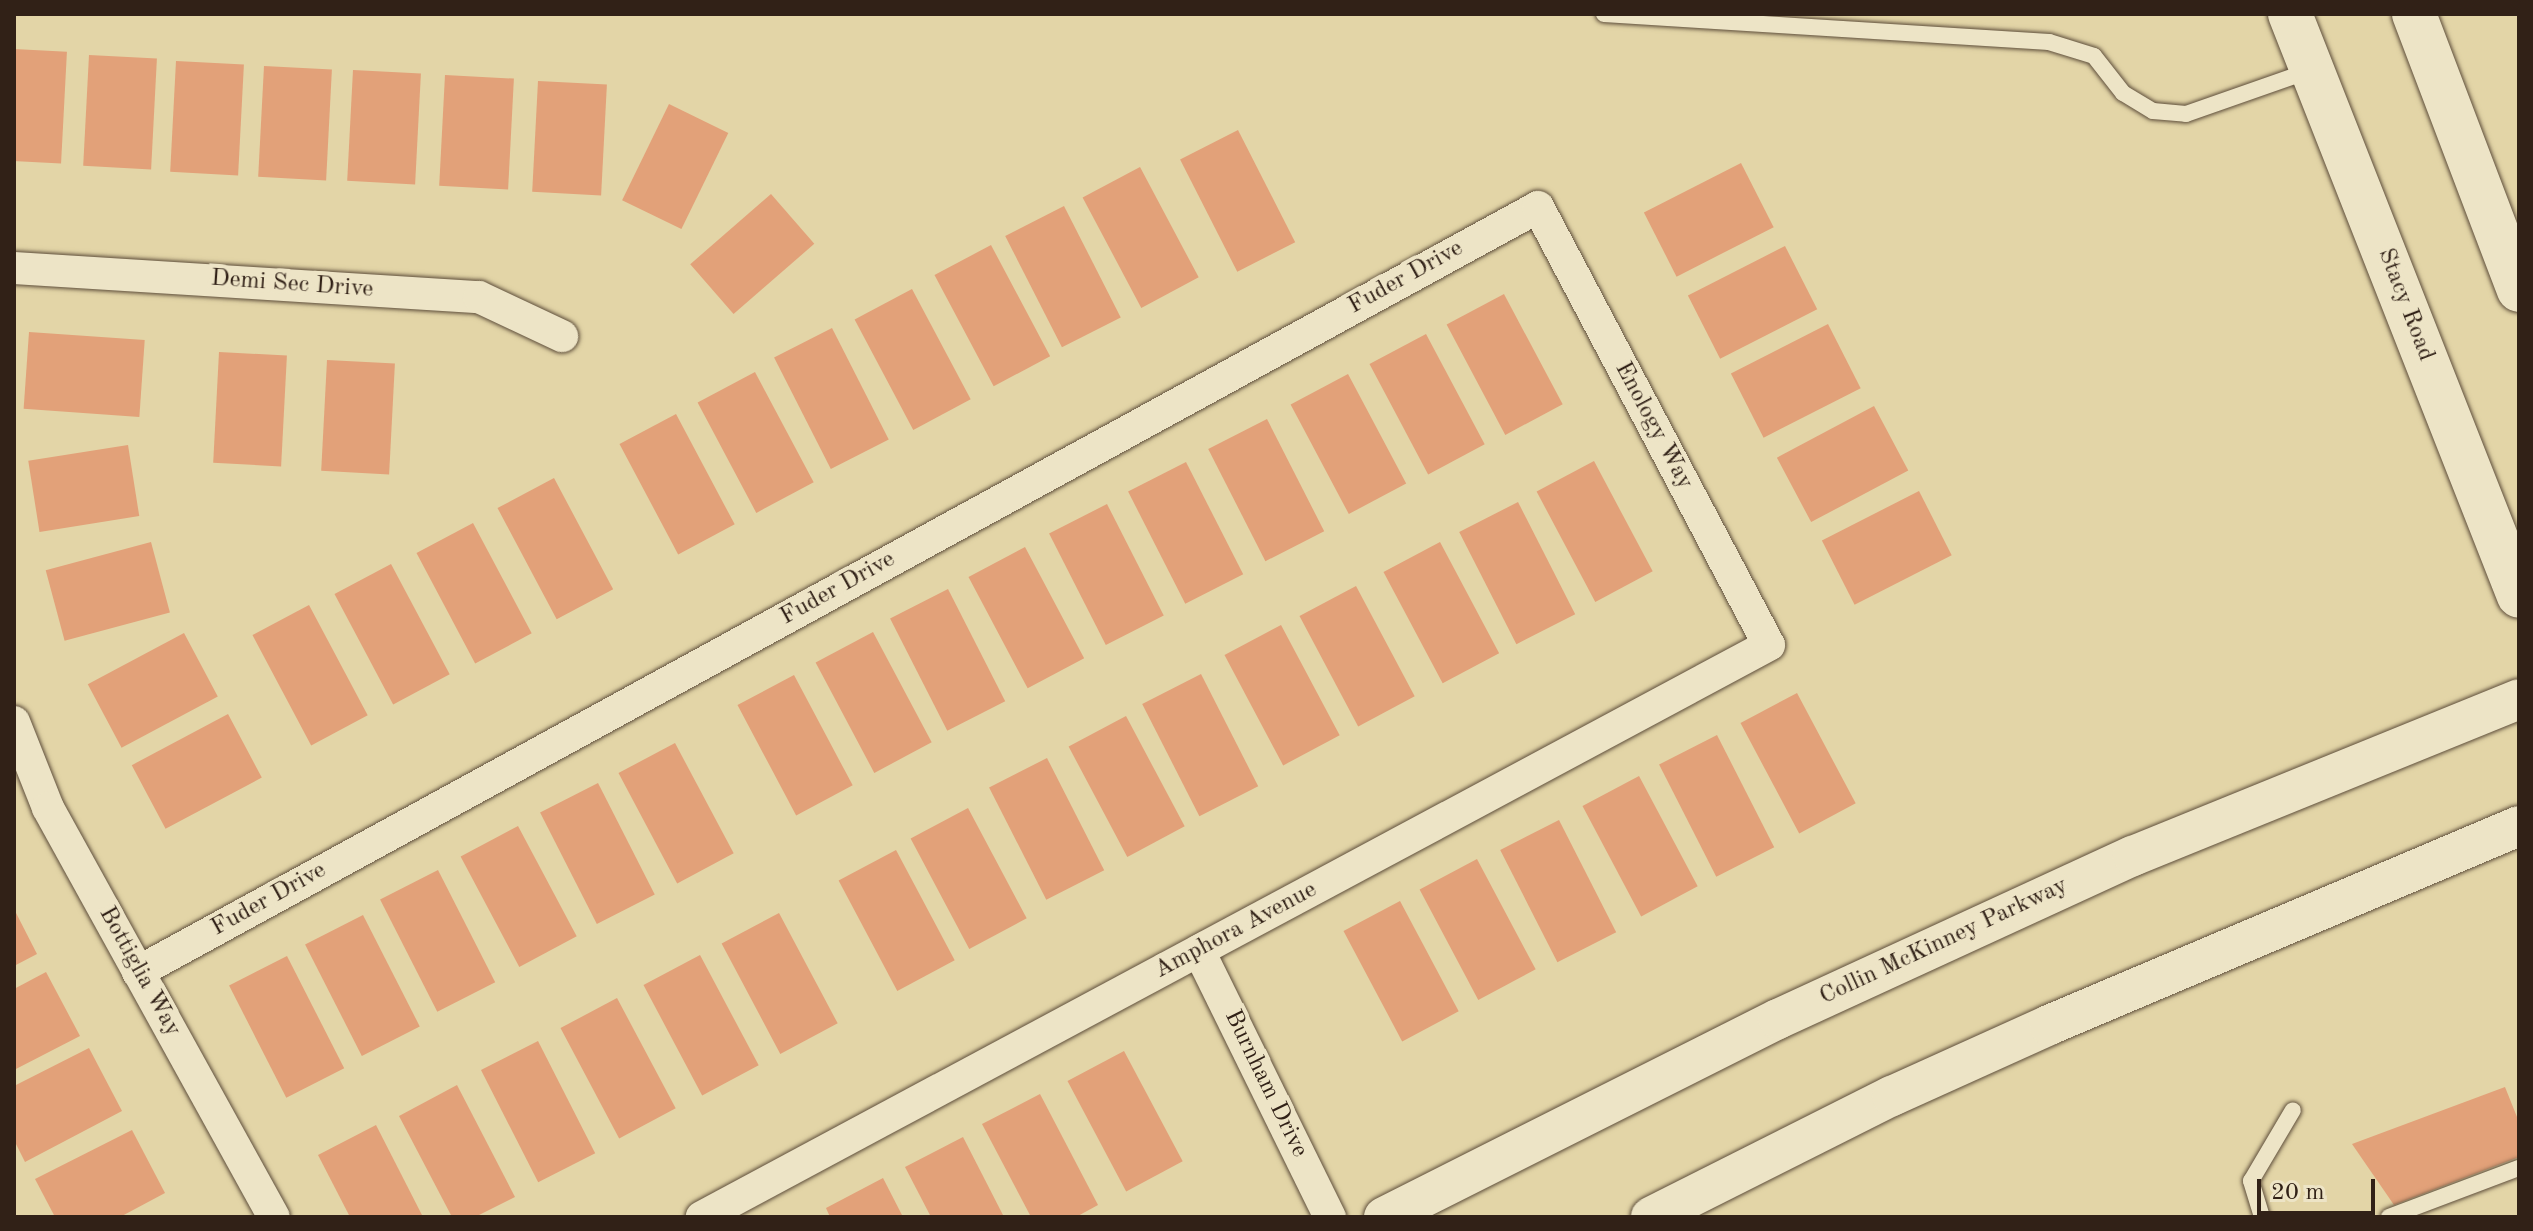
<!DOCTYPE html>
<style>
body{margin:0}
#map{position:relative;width:2533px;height:1231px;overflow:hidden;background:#e3d5a7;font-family:"Old Standard TT",serif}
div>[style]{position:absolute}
.building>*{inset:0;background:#e2a179;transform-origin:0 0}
.roads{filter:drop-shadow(0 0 2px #5e4e3b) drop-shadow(0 0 2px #5e4e3b)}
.service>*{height:16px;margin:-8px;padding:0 8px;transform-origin:8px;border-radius:8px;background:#ede4c6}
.minor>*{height:32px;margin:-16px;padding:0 16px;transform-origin:16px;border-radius:16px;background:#ede4c6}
.tertiary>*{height:40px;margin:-20px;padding:0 20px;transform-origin:20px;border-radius:20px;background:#ede4c6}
.secondary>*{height:44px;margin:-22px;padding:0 22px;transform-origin:22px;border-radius:22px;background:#ede4c6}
span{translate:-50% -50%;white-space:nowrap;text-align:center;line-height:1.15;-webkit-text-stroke:8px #ede4c6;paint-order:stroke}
.street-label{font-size:24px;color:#312117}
.frame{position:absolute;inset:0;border:16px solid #312117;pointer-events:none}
.scale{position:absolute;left:2257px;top:1179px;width:118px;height:36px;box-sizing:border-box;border:4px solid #312117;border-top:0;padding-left:10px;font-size:24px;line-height:28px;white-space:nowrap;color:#312117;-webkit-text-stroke:6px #ede4c6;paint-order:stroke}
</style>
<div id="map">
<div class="building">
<i style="left:14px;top:49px;width:53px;height:112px;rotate:3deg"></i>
<i style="left:89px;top:55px;width:68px;height:111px;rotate:3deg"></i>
<i style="left:176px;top:61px;width:68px;height:111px;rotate:3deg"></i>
<i style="left:264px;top:66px;width:68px;height:111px;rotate:3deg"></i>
<i style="left:353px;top:70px;width:68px;height:111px;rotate:3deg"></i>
<i style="left:445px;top:75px;width:69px;height:111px;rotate:3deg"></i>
<i style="left:538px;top:81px;width:69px;height:111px;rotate:3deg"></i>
<i style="left:669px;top:104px;width:66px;height:107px;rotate:26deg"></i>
<i style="left:1238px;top:130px;width:126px;height:65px;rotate:63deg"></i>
<i style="left:1741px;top:163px;width:72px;height:109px;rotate:63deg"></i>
<i style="left:1140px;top:167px;width:125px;height:65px;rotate:62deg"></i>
<i style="left:771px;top:194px;width:66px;height:107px;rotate:49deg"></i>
<i style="left:1064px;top:206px;width:125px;height:66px;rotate:63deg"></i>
<i style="left:991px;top:245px;width:126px;height:64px;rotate:62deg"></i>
<i style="left:1785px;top:246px;width:71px;height:109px;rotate:63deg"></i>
<i style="left:912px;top:289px;width:125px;height:65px;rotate:62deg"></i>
<i style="left:1504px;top:294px;width:125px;height:65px;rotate:62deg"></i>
<i style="left:1828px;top:324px;width:72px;height:109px;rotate:63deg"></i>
<i style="left:832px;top:328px;width:125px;height:65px;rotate:63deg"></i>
<i style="left:29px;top:332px;width:116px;height:77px;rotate:4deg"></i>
<i style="left:1426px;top:334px;width:125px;height:64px;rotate:62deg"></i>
<i style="left:219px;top:352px;width:68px;height:111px;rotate:3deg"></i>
<i style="left:327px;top:360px;width:68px;height:111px;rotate:3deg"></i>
<i style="left:755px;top:372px;width:125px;height:65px;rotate:62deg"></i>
<i style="left:1348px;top:374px;width:124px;height:65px;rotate:62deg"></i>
<i style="left:1874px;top:406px;width:73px;height:110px;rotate:62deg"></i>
<i style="left:676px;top:414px;width:125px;height:64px;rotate:62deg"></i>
<i style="left:1267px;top:419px;width:126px;height:66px;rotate:63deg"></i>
<i style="left:128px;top:445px;width:72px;height:101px;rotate:81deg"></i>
<i style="left:1594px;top:461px;width:125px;height:65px;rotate:62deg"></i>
<i style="left:1186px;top:462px;width:126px;height:65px;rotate:63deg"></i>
<i style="left:554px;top:478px;width:126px;height:64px;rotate:62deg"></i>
<i style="left:1919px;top:491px;width:72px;height:109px;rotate:63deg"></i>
<i style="left:1518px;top:502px;width:126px;height:66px;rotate:63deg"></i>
<i style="left:1107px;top:504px;width:125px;height:65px;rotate:63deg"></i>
<i style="left:473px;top:523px;width:125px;height:64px;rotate:62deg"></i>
<i style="left:151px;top:542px;width:73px;height:109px;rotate:75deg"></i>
<i style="left:1440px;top:542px;width:126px;height:64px;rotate:62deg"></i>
<i style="left:1025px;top:547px;width:126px;height:64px;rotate:62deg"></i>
<i style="left:391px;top:564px;width:125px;height:64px;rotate:62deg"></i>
<i style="left:1356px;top:586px;width:125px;height:64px;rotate:62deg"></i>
<i style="left:948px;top:589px;width:126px;height:65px;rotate:63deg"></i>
<i style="left:309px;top:605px;width:125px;height:64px;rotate:62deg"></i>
<i style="left:1281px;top:625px;width:125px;height:64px;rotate:62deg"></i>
<i style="left:873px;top:632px;width:125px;height:65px;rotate:62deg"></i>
<i style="left:184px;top:633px;width:72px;height:109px;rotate:62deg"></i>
<i style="left:1201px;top:674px;width:126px;height:66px;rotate:63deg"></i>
<i style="left:794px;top:675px;width:125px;height:64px;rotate:62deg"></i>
<i style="left:1797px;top:693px;width:125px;height:64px;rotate:62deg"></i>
<i style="left:228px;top:714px;width:72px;height:109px;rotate:62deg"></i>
<i style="left:1126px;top:716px;width:125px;height:65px;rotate:62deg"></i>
<i style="left:1717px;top:735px;width:126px;height:65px;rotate:63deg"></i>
<i style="left:675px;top:743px;width:125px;height:64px;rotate:62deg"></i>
<i style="left:1047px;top:758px;width:126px;height:65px;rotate:63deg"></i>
<i style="left:1639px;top:776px;width:125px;height:64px;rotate:62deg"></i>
<i style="left:598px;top:783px;width:125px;height:65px;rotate:63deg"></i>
<i style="left:968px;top:808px;width:125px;height:65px;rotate:62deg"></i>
<i style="left:1559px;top:820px;width:126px;height:66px;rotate:63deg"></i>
<i style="left:518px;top:826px;width:125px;height:65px;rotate:62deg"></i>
<i style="left:896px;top:850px;width:125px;height:65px;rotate:62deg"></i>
<i style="left:1477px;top:859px;width:125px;height:65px;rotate:62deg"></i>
<i style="left:438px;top:870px;width:126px;height:65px;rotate:63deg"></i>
<i style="left:1400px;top:901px;width:125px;height:64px;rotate:62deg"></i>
<i style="clip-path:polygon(14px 909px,37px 954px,14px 966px)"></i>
<i style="left:779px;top:913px;width:125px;height:65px;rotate:62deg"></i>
<i style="left:363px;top:915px;width:125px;height:65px;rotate:63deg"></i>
<i style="left:700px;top:955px;width:125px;height:64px;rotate:62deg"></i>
<i style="left:287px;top:956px;width:126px;height:65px;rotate:63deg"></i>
<i style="clip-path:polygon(46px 972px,80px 1036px,14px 1070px,14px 989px)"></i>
<i style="left:617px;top:998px;width:125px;height:64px;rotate:62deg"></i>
<i style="left:538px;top:1041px;width:126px;height:64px;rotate:63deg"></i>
<i style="clip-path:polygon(89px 1048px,122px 1111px,25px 1162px,14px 1140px,14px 1086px)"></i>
<i style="left:1124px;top:1051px;width:125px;height:64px;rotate:62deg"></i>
<i style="clip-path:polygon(457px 1085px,515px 1197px,475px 1217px,452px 1217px,399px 1116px)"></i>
<i style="clip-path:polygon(2505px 1087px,2519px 1122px,2519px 1157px,2394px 1205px,2352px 1144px)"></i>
<i style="clip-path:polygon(1040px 1094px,1098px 1205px,1076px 1217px,1031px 1217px,982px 1124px)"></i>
<i style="clip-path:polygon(376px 1125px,423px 1217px,350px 1217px,318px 1155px)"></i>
<i style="clip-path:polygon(132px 1130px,165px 1193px,120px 1217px,55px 1217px,35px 1179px)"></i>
<i style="clip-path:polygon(963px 1137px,1004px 1217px,931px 1217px,905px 1167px)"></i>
<i style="clip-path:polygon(883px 1178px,903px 1217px,830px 1217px,826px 1208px)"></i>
</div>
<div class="roads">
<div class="service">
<i style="left:1604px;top:14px;width:446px;rotate:3.6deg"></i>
<i style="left:2049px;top:42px;width:47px;rotate:17.3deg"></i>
<i style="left:2094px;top:56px;width:47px;rotate:51.9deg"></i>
<i style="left:2123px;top:93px;width:35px;rotate:31deg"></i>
<i style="left:2153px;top:111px;width:33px;rotate:5deg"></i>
<i style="left:2186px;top:114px;width:130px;rotate:-19.3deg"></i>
<i style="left:2262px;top:1217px;width:38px;rotate:-107deg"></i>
<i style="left:2251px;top:1181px;width:82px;rotate:-59.4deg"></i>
<i style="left:2389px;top:1217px;width:139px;rotate:-20.7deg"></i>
</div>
<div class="minor">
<i style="left:14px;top:268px;width:466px;rotate:3.6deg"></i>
<i style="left:479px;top:297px;width:92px;rotate:25.2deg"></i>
<i style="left:14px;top:722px;width:92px;rotate:68.4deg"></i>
<i style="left:48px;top:808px;width:467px;rotate:61.1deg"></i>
<i style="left:1199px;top:951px;width:297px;rotate:63.8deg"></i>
<i style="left:138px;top:972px;width:1595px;rotate:-28.65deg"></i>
<i style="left:1538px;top:207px;width:495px;rotate:62.2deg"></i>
<i style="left:1769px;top:645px;width:1211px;rotate:151.81deg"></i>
</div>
<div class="tertiary">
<i style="left:1384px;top:1217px;width:441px;rotate:-26.7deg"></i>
<i style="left:1778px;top:1019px;width:391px;rotate:-24.7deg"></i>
<i style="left:2133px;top:856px;width:417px;rotate:-22.1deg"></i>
<i style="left:1651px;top:1217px;width:270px;rotate:-26.7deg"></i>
<i style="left:1892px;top:1096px;width:172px;rotate:-24.3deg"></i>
<i style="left:2049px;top:1025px;width:510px;rotate:-22.95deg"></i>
</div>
<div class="secondary">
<i style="left:2290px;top:14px;width:625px;rotate:68.52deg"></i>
<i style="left:2414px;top:14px;width:295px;rotate:69.2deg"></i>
</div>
</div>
<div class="street-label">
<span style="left:1406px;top:278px;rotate:-29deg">Fuder Drive</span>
<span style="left:292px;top:285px;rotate:4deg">Demi Sec Drive</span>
<span style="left:2405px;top:305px;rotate:69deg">Stacy Road</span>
<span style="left:1653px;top:426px;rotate:62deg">Enology Way</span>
<span style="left:838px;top:589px;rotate:-29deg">Fuder Drive</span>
<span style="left:269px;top:900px;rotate:-29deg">Fuder Drive</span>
<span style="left:1236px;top:931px;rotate:-28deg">Amphora Avenue</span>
<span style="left:1944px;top:942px;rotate:-25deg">Collin McKinney Parkway</span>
<span style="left:139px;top:972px;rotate:61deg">Bottiglia Way</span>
<span style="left:1265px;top:1084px;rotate:64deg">Burnham Drive</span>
</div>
<div class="frame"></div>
<div class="scale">20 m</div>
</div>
